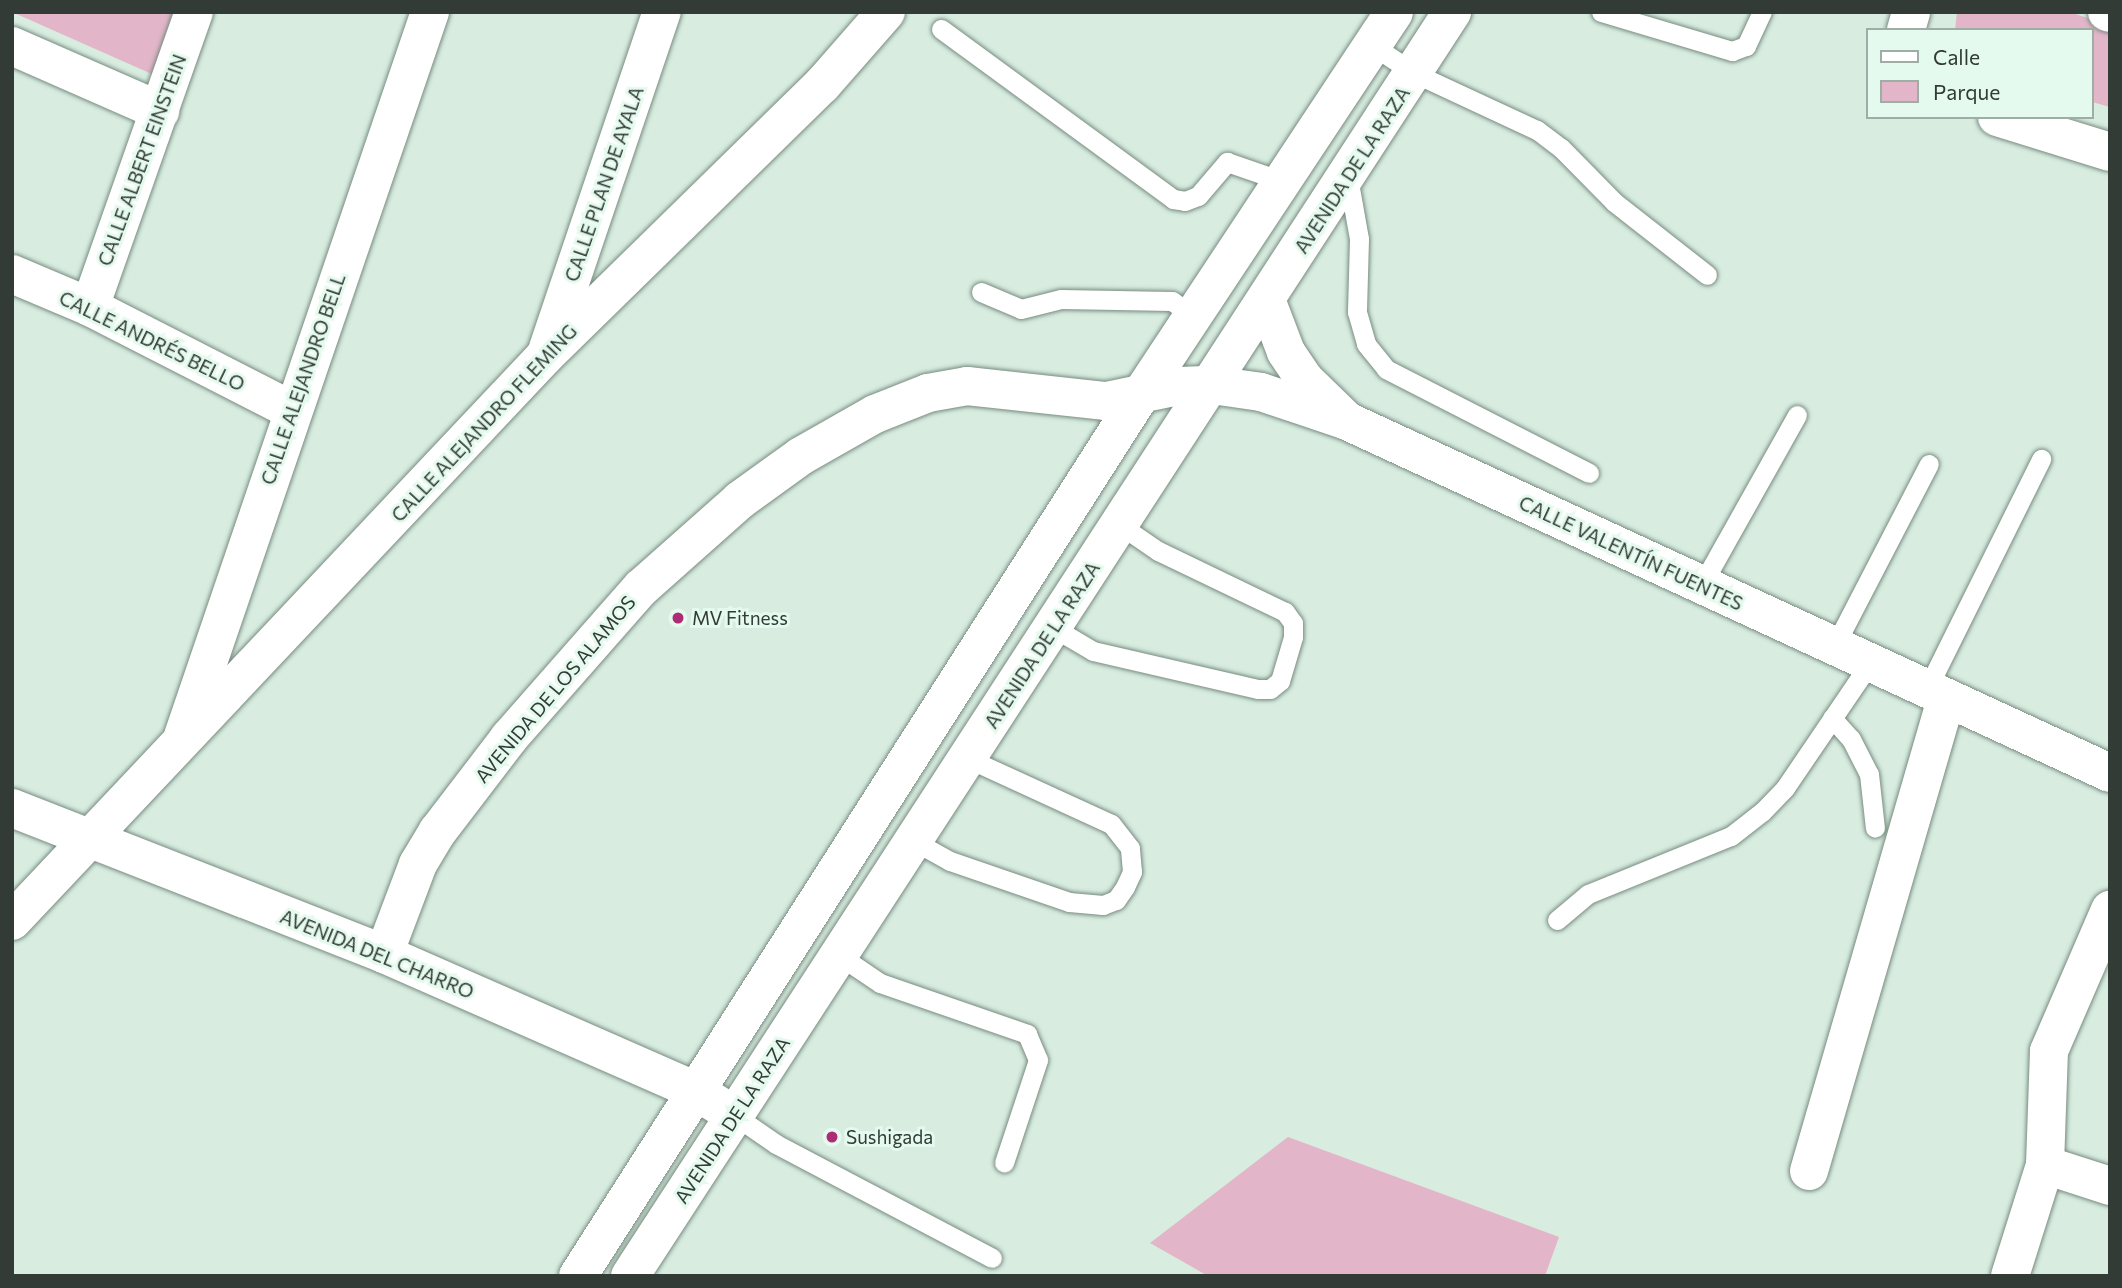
<!DOCTYPE html>
<meta charset="utf-8">
<style>
body{margin:0}
#map{position:relative;width:2122px;height:1288px;overflow:hidden;background:#d8ede0;font-family:Commissioner,sans-serif}
div>[style]{position:absolute}
.green>*{inset:0;background:#e3b5c9}
.roads{filter:drop-shadow(0 0 2px #788b80) drop-shadow(0 0 2px #788b80)}
.service>*{height:19px;margin:-9.5px;padding:0 9.5px;transform-origin:9.5px;border-radius:9.5px;background:#fff}
.minor>*{height:38px;margin:-19px;padding:0 19px;transform-origin:19px;border-radius:19px;background:#fff}
.tertiary>*{height:38px;margin:-19px;padding:0 19px;transform-origin:19px;border-radius:19px;background:#fff}
.secondary>*{height:38px;margin:-19px;padding:0 19px;transform-origin:19px;border-radius:19px;background:#fff}
.dots>*{width:19px;height:19px;translate:-50% -50%;box-sizing:border-box;border:4px solid #e5faee;border-radius:50%}
span{translate:-50% -50%;white-space:nowrap;text-align:center;line-height:1.15;-webkit-text-stroke:6px #e5faee;paint-order:stroke}
.street-label{font-size:19px;color:#333b36}
.poi-label{font-size:19px;color:#333b36}
.left{translate:0 -50%;text-align:left}
.frame{position:absolute;inset:0;border:14px solid #333b36;pointer-events:none}
.legend{position:absolute;left:1866px;top:28px;width:228px;height:91px;box-sizing:border-box;background:#e5faee;border:2px solid #9eaea4;margin:0;padding:9px 12px;list-style:none;font-size:21px;color:#333b36}
.legend li{display:flex;align-items:center;gap:14px;height:35px}
.legend b{width:35px;border:2px solid #9eaea4}
</style>
<div id="map">
<div class="green">
<i style="clip-path:polygon(12px 12px,174px 12px,154px 75px)"></i>
<i style="clip-path:polygon(1957px 12px,2070px 12px,2110px 26px,2110px 107px,2092px 102px,2092px 30px,1955px 30px)"></i>
<i style="clip-path:polygon(1288px 1137px,1559px 1237px,1545px 1276px,1208px 1276px,1150px 1243px)"></i>
</div>
<div class="roads">
<div class="service">
<i style="left:1601px;top:12px;width:137px;rotate:16.6deg"></i>
<i style="left:1732px;top:51px;width:15px;rotate:-20deg"></i>
<i style="left:1746px;top:46px;width:38px;rotate:-65deg"></i>
<i style="left:941px;top:29px;width:288px;rotate:36.2deg"></i>
<i style="left:1173px;top:199px;width:12px;rotate:9deg"></i>
<i style="left:1185px;top:201px;width:14px;rotate:-21deg"></i>
<i style="left:1198px;top:196px;width:45px;rotate:-49.5deg"></i>
<i style="left:1227px;top:162px;width:58px;rotate:19.1deg"></i>
<i style="left:1372px;top:45px;width:50px;rotate:33.7deg"></i>
<i style="left:1414px;top:73px;width:136px;rotate:24.9deg"></i>
<i style="left:1537px;top:130px;width:30px;rotate:37deg"></i>
<i style="left:1561px;top:148px;width:76px;rotate:45.5deg"></i>
<i style="left:1614px;top:202px;width:118px;rotate:38.1deg"></i>
<i style="left:1348px;top:177px;width:63px;rotate:79.9deg"></i>
<i style="left:1359px;top:239px;width:73px;rotate:91.6deg"></i>
<i style="left:1357px;top:312px;width:33px;rotate:74deg"></i>
<i style="left:1366px;top:344px;width:32px;rotate:51deg"></i>
<i style="left:1386px;top:369px;width:228px;rotate:27.1deg"></i>
<i style="left:981px;top:292px;width:43px;rotate:23deg"></i>
<i style="left:1021px;top:309px;width:41px;rotate:-14deg"></i>
<i style="left:1061px;top:299px;width:111px;rotate:1deg"></i>
<i style="left:1172px;top:301px;width:26px;rotate:36deg"></i>
<i style="left:1701px;top:586px;width:196px;rotate:-60.7deg"></i>
<i style="left:1054px;top:628px;width:45px;rotate:30.5deg"></i>
<i style="left:1093px;top:651px;width:169px;rotate:13deg"></i>
<i style="left:1258px;top:689px;width:12px"></i>
<i style="left:1270px;top:689px;width:13px;rotate:-39deg"></i>
<i style="left:1280px;top:681px;width:46px;rotate:-73.5deg"></i>
<i style="left:1293px;top:637px;width:14px;rotate:-90deg"></i>
<i style="left:1293px;top:623px;width:14px;rotate:-126deg"></i>
<i style="left:1285px;top:612px;width:141px;rotate:-154.3deg"></i>
<i style="left:1158px;top:551px;width:46px;rotate:-145.6deg"></i>
<i style="left:1834px;top:647px;width:206px;rotate:-62.6deg"></i>
<i style="left:1927px;top:689px;width:257px;rotate:-63.6deg"></i>
<i style="left:1832px;top:718px;width:28px;rotate:48deg"></i>
<i style="left:1851px;top:739px;width:39px;rotate:63deg"></i>
<i style="left:1869px;top:774px;width:54px;rotate:83.7deg"></i>
<i style="left:914px;top:841px;width:41px;rotate:29.1deg"></i>
<i style="left:950px;top:861px;width:126px;rotate:19deg"></i>
<i style="left:1069px;top:902px;width:34px;rotate:5deg"></i>
<i style="left:1103px;top:905px;width:14px;rotate:-21deg"></i>
<i style="left:1116px;top:900px;width:16px;rotate:-55deg"></i>
<i style="left:1125px;top:887px;width:17px;rotate:-65deg"></i>
<i style="left:1132px;top:872px;width:24px;rotate:-95deg"></i>
<i style="left:1130px;top:848px;width:31px;rotate:-128deg"></i>
<i style="left:1111px;top:824px;width:158px;rotate:-155.4deg"></i>
<i style="left:1557px;top:920px;width:40px;rotate:-40deg"></i>
<i style="left:1588px;top:894px;width:154px;rotate:-22.1deg"></i>
<i style="left:1731px;top:836px;width:39px;rotate:-38deg"></i>
<i style="left:1762px;top:812px;width:33px;rotate:-46deg"></i>
<i style="left:1785px;top:788px;width:151px;rotate:-55.8deg"></i>
<i style="left:840px;top:956px;width:48px;rotate:34deg"></i>
<i style="left:880px;top:983px;width:156px;rotate:19.1deg"></i>
<i style="left:1027px;top:1034px;width:28px;rotate:67deg"></i>
<i style="left:1038px;top:1060px;width:108px;rotate:108.3deg"></i>
<i style="left:734px;top:1115px;width:51px;rotate:34.6deg"></i>
<i style="left:776px;top:1144px;width:244px;rotate:27.8deg"></i>
</div>
<div class="minor">
<i style="left:2107px;top:12px;width:3px;rotate:18deg"></i>
<i style="left:1906px;top:30px;width:19px;rotate:-74deg"></i>
<i style="left:12px;top:46px;width:162px;rotate:23.7deg"></i>
<i style="left:1997px;top:117px;width:118px;rotate:17.2deg"></i>
<i style="left:12px;top:274px;width:85px;rotate:22.9deg"></i>
<i style="left:90px;top:307px;width:226px;rotate:27.1deg"></i>
<i style="left:90px;top:307px;width:313px;rotate:-70.6deg"></i>
<i style="left:548px;top:348px;width:355px;rotate:-71.3deg"></i>
<i style="left:183px;top:736px;width:765px;rotate:-71.16deg"></i>
<i style="left:12px;top:921px;width:777px;rotate:-46.67deg"></i>
<i style="left:545px;top:356px;width:388px;rotate:-44.4deg"></i>
<i style="left:822px;top:85px;width:97px;rotate:-48.8deg"></i>
<i style="left:2045px;top:1165px;width:68px;rotate:17.9deg"></i>
<i style="left:1809px;top:1171px;width:492px;rotate:-73.8deg"></i>
<i style="left:2010px;top:1276px;width:116px;rotate:-72.5deg"></i>
<i style="left:2045px;top:1165px;width:114px;rotate:-88deg"></i>
<i style="left:2049px;top:1051px;width:154px;rotate:-66.6deg"></i>
</div>
<div class="tertiary">
<i style="left:12px;top:808px;width:400px;rotate:21.4deg"></i>
<i style="left:384px;top:954px;width:341px;rotate:23.7deg"></i>
<i style="left:696px;top:1091px;width:45px;rotate:32.3deg"></i>
<i style="left:384px;top:954px;width:96px;rotate:-69.3deg"></i>
<i style="left:418px;top:864px;width:39px;rotate:-59deg"></i>
<i style="left:438px;top:831px;width:117px;rotate:-52.6deg"></i>
<i style="left:509px;top:738px;width:200px;rotate:-48.7deg"></i>
<i style="left:641px;top:588px;width:132px;rotate:-41.6deg"></i>
<i style="left:740px;top:500px;width:75px;rotate:-35.8deg"></i>
<i style="left:801px;top:456px;width:85px;rotate:-29.6deg"></i>
<i style="left:875px;top:414px;width:57px;rotate:-21.6deg"></i>
<i style="left:928px;top:393px;width:40px;rotate:-10deg"></i>
<i style="left:967px;top:386px;width:140px;rotate:6.2deg"></i>
<i style="left:1106px;top:401px;width:75px;rotate:-11.6deg"></i>
<i style="left:1179px;top:386px;width:33px;rotate:-2deg"></i>
<i style="left:1212px;top:385px;width:49px;rotate:8.1deg"></i>
<i style="left:1261px;top:392px;width:91px;rotate:18.6deg"></i>
<i style="left:1347px;top:421px;width:840px;rotate:24.77deg"></i>
</div>
<div class="secondary">
<i style="left:1267px;top:302px;width:53px;rotate:69.2deg"></i>
<i style="left:1286px;top:352px;width:32px;rotate:56deg"></i>
<i style="left:1304px;top:379px;width:60px;rotate:44.3deg"></i>
<i style="left:578px;top:1276px;width:1044px;rotate:-57.44deg"></i>
<i style="left:1140px;top:396px;width:460px;rotate:-56.5deg"></i>
<i style="left:630px;top:1276px;width:1508px;rotate:-56.96deg"></i>
</div>
</div>
<div class="dots">
<i style="left:678px;top:618px;background:#ae2c76"></i>
<i style="left:832px;top:1137px;background:#ae2c76"></i>
</div>
<div class="street-label">
<span style="left:142px;top:160px;rotate:-70deg">CALLE ALBERT EINSTEIN</span>
<span style="left:1352px;top:170px;rotate:-57deg">AVENIDA DE LA RAZA</span>
<span style="left:604px;top:184px;rotate:-71deg">CALLE PLAN DE AYALA</span>
<span style="left:152px;top:341px;rotate:26deg">CALLE ANDRÉS BELLO</span>
<span style="left:303px;top:379px;rotate:-71deg">CALLE ALEJANDRO BELL</span>
<span style="left:484px;top:423px;rotate:-47deg">CALLE ALEJANDRO FLEMING</span>
<span style="left:1631px;top:553px;rotate:25deg">CALLE VALENTÍN FUENTES</span>
<span style="left:1042px;top:645px;rotate:-57deg">AVENIDA DE LA RAZA</span>
<span style="left:555px;top:689px;rotate:-50deg">AVENIDA DE LOS ALAMOS</span>
<span style="left:377px;top:954px;rotate:22deg">AVENIDA DEL CHARRO</span>
<span style="left:732px;top:1120px;rotate:-57deg">AVENIDA DE LA RAZA</span>
</div>
<div class="poi-label">
<span class="left" style="left:692px;top:618px">MV Fitness</span>
<span class="left" style="left:846px;top:1137px">Sushigada</span>
</div>
<div class="frame"></div>
<ul class="legend">
<li><b style="height:9px;background:#fff"></b>Calle</li>
<li><b style="height:19px;background:#e3b5c9"></b>Parque</li>
</ul>
</div>
